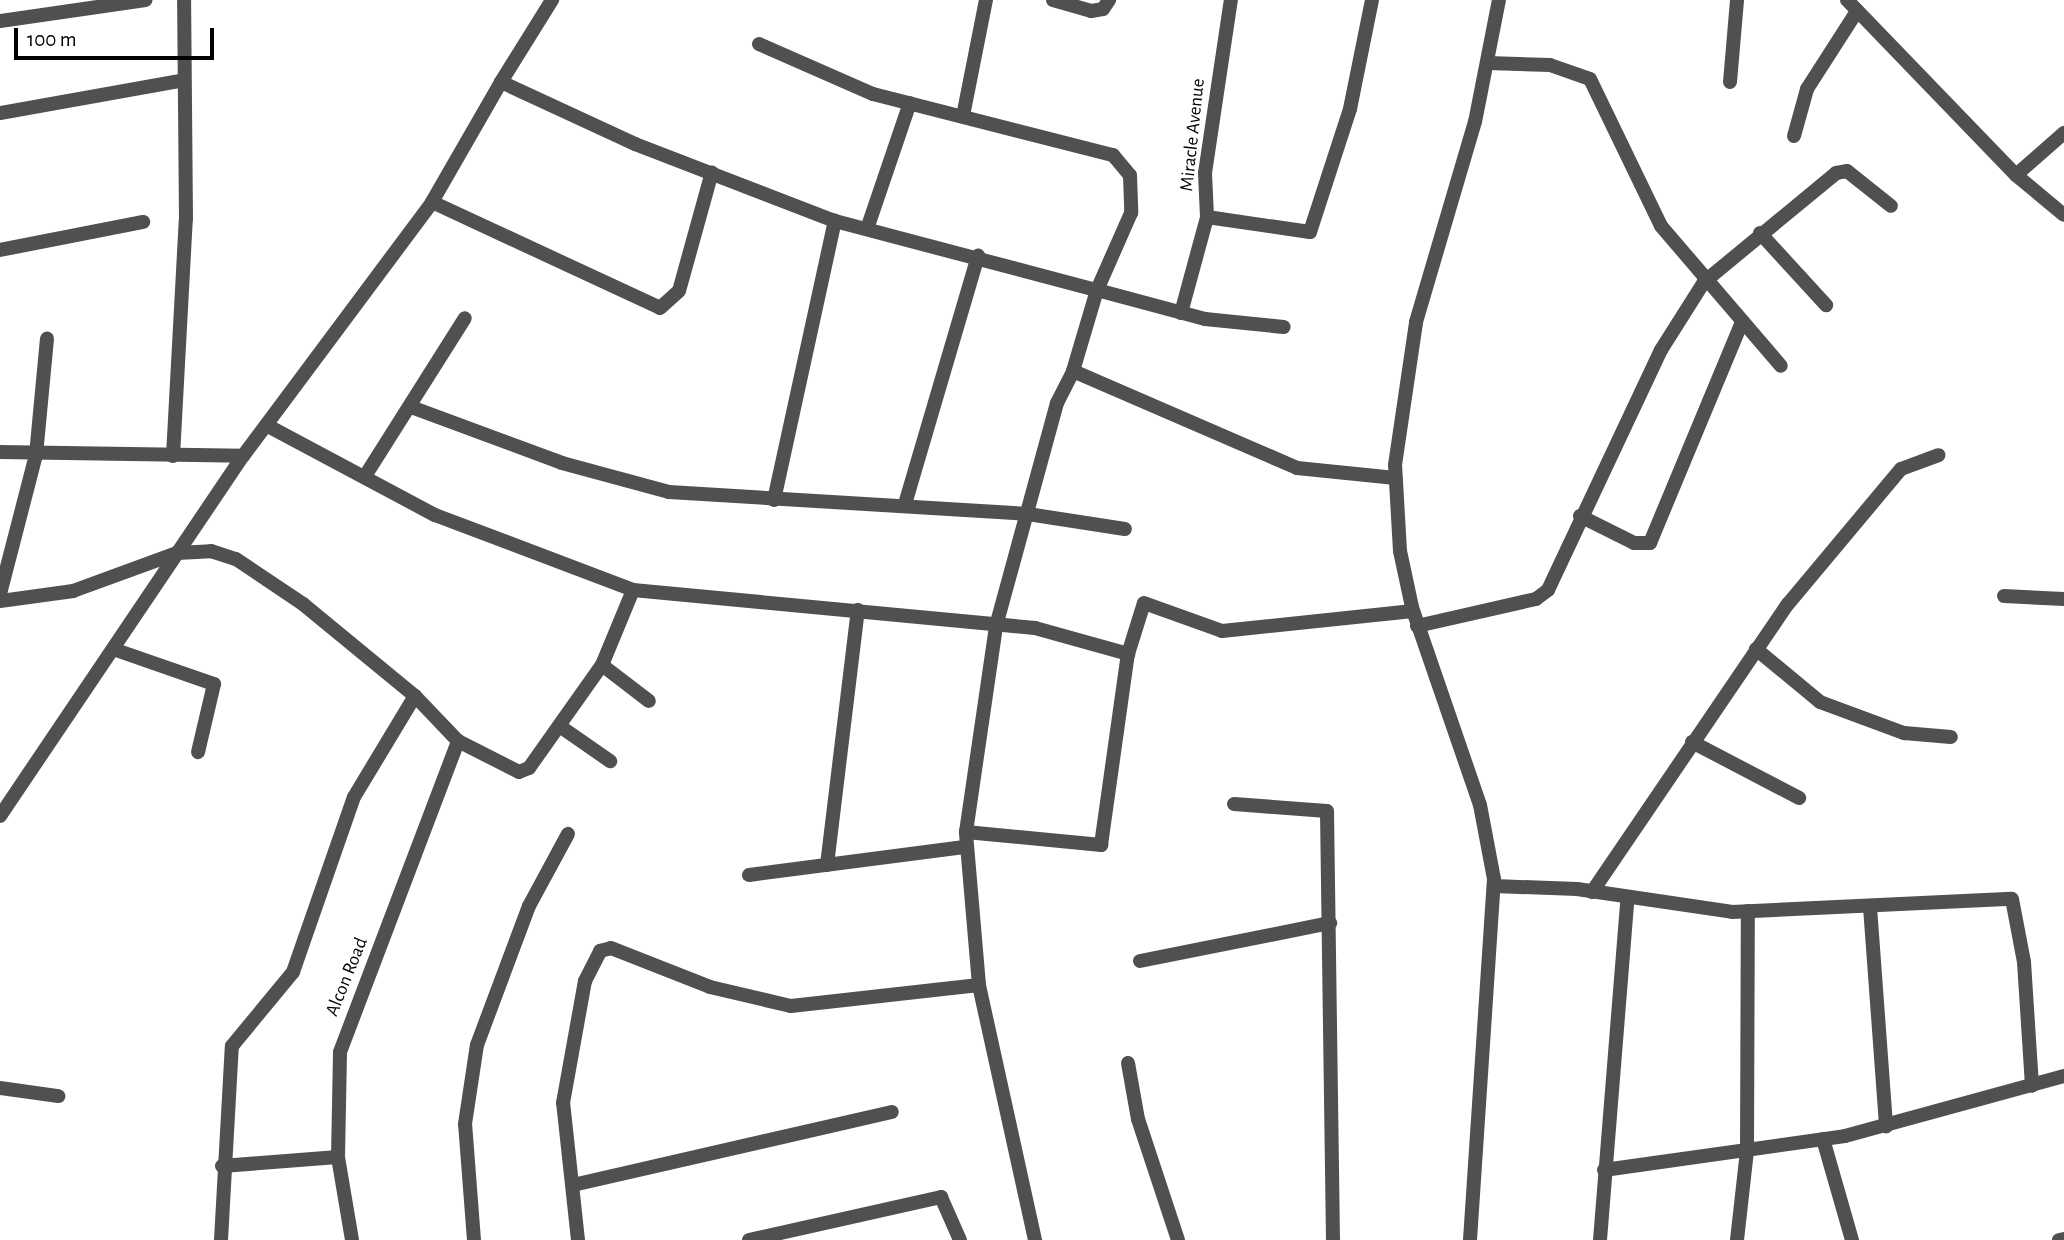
<!DOCTYPE html>
<style>
body{margin:0}
#map{position:relative;width:2064px;height:1240px;overflow:hidden;background:#fff;font-family:"Alegreya Sans",sans-serif}
div>[style]{position:absolute}
.minor>*{height:14px;margin:-7px;padding:0 7px;transform-origin:7px;border-radius:7px;background:#505050}
.tertiary>*{height:14px;margin:-7px;padding:0 7px;transform-origin:7px;border-radius:7px;background:#505050}
span{translate:-50% -50%;white-space:nowrap;text-align:center;line-height:1.15;-webkit-text-stroke:5px #fff;paint-order:stroke}
.street-label{font-size:19px;color:#000}
.scale{position:absolute;left:14px;top:28px;width:200px;height:32px;box-sizing:border-box;border:4px solid #000;border-top:0;padding-left:9px;font-size:21px;line-height:24px;white-space:nowrap;color:#000;-webkit-text-stroke:5px #fff;paint-order:stroke}
</style>
<div id="map">
<div class="minor">
<i style="left:1053px;top:0;width:40px;rotate:16deg"></i>
<i style="left:1091px;top:11px;width:12px;rotate:-9deg"></i>
<i style="left:1103px;top:9px;width:11px;rotate:-56deg"></i>
<i style="left:1847px;top:0;width:243px;rotate:46deg"></i>
<i style="left:2016px;top:175px;width:62px;rotate:39.8deg"></i>
<i style="left:0;top:21px;width:147px;rotate:-8.2deg"></i>
<i style="left:759px;top:44px;width:124px;rotate:23.7deg"></i>
<i style="left:873px;top:94px;width:248px;rotate:14.3deg"></i>
<i style="left:1113px;top:155px;width:26px;rotate:50deg"></i>
<i style="left:1130px;top:175px;width:38px;rotate:88deg"></i>
<i style="left:1131px;top:213px;width:84px;rotate:113.8deg"></i>
<i style="left:1097px;top:290px;width:112px;rotate:15deg"></i>
<i style="left:1205px;top:319px;width:79px;rotate:5.8deg"></i>
<i style="left:1488px;top:63px;width:62px;rotate:1.8deg"></i>
<i style="left:1550px;top:65px;width:42px;rotate:19.3deg"></i>
<i style="left:1590px;top:79px;width:163px;rotate:64.2deg"></i>
<i style="left:1661px;top:226px;width:184px;rotate:49.4deg"></i>
<i style="left:501px;top:82px;width:97px;rotate:-58.1deg"></i>
<i style="left:1730px;top:82px;width:82px;rotate:-85.1deg"></i>
<i style="left:0;top:113px;width:183px;rotate:-10.1deg"></i>
<i style="left:963px;top:116px;width:118px;rotate:-78.8deg"></i>
<i style="left:1794px;top:136px;width:49px;rotate:-74.5deg"></i>
<i style="left:1807px;top:89px;width:93px;rotate:-57.3deg"></i>
<i style="left:2016px;top:175px;width:64px;rotate:-41.2deg"></i>
<i style="left:432px;top:202px;width:251px;rotate:24.9deg"></i>
<i style="left:660px;top:308px;width:25px;rotate:-42deg"></i>
<i style="left:679px;top:291px;width:123px;rotate:-74.5deg"></i>
<i style="left:1207px;top:217px;width:104px;rotate:8.3deg"></i>
<i style="left:1310px;top:232px;width:129px;rotate:-72deg"></i>
<i style="left:1350px;top:109px;width:111px;rotate:-78.6deg"></i>
<i style="left:867px;top:229px;width:133px;rotate:-71.2deg"></i>
<i style="left:1760px;top:233px;width:98px;rotate:47.5deg"></i>
<i style="left:0;top:250px;width:146px;rotate:-11.1deg"></i>
<i style="left:1181px;top:313px;width:99px;rotate:-74.8deg"></i>
<i style="left:1207px;top:217px;width:44px;rotate:-92.6deg"></i>
<i style="left:1205px;top:173px;width:175px;rotate:-81.5deg"></i>
<i style="left:411px;top:407px;width:161px;rotate:20.3deg"></i>
<i style="left:562px;top:463px;width:111px;rotate:15.2deg"></i>
<i style="left:669px;top:492px;width:360px;rotate:3.5deg"></i>
<i style="left:1028px;top:514px;width:98px;rotate:8.8deg"></i>
<i style="left:268px;top:426px;width:189px;rotate:28.1deg"></i>
<i style="left:435px;top:515px;width:212px;rotate:20.7deg"></i>
<i style="left:633px;top:590px;width:404px;rotate:5.4deg"></i>
<i style="left:1035px;top:628px;width:97px;rotate:15.6deg"></i>
<i style="left:0;top:452px;width:243px;rotate:0.9deg"></i>
<i style="left:173px;top:456px;width:237px;rotate:-86.9deg"></i>
<i style="left:186px;top:219px;width:219px;rotate:-90.5deg"></i>
<i style="left:367px;top:473px;width:183px;rotate:-57.7deg"></i>
<i style="left:774px;top:500px;width:286px;rotate:-77.7deg"></i>
<i style="left:905px;top:504px;width:259px;rotate:-73.6deg"></i>
<i style="left:1580px;top:516px;width:60px;rotate:26.6deg"></i>
<i style="left:1634px;top:543px;width:16px"></i>
<i style="left:1650px;top:543px;width:237px;rotate:-67.4deg"></i>
<i style="left:0;top:594px;width:144px;rotate:-75.5deg"></i>
<i style="left:36px;top:455px;width:117px;rotate:-84.6deg"></i>
<i style="left:2004px;top:596px;width:60px;rotate:2.9deg"></i>
<i style="left:0;top:601px;width:74px;rotate:-7.8deg"></i>
<i style="left:73px;top:591px;width:111px;rotate:-20.1deg"></i>
<i style="left:177px;top:553px;width:34px;rotate:-3deg"></i>
<i style="left:211px;top:551px;width:26px;rotate:18deg"></i>
<i style="left:236px;top:559px;width:81px;rotate:33.9deg"></i>
<i style="left:303px;top:604px;width:145px;rotate:39.4deg"></i>
<i style="left:415px;top:696px;width:62px;rotate:46.3deg"></i>
<i style="left:458px;top:741px;width:68px;rotate:26.9deg"></i>
<i style="left:519px;top:772px;width:11px;rotate:-22deg"></i>
<i style="left:529px;top:768px;width:126px;rotate:-54.7deg"></i>
<i style="left:602px;top:665px;width:81px;rotate:-67.5deg"></i>
<i style="left:1417px;top:626px;width:122px;rotate:-12.8deg"></i>
<i style="left:1536px;top:599px;width:15px;rotate:-37deg"></i>
<i style="left:1548px;top:590px;width:265px;rotate:-64.8deg"></i>
<i style="left:1661px;top:350px;width:80px;rotate:-57.7deg"></i>
<i style="left:1704px;top:282px;width:171px;rotate:-39.5deg"></i>
<i style="left:1836px;top:173px;width:11px;rotate:-10deg"></i>
<i style="left:1847px;top:171px;width:56px;rotate:38.5deg"></i>
<i style="left:113px;top:649px;width:107px;rotate:19.1deg"></i>
<i style="left:214px;top:684px;width:70px;rotate:103.2deg"></i>
<i style="left:1756px;top:649px;width:83px;rotate:39.6deg"></i>
<i style="left:1820px;top:702px;width:90px;rotate:20.3deg"></i>
<i style="left:1904px;top:733px;width:47px;rotate:4.9deg"></i>
<i style="left:602px;top:665px;width:59px;rotate:37.5deg"></i>
<i style="left:561px;top:727px;width:60px;rotate:34.8deg"></i>
<i style="left:1692px;top:742px;width:121px;rotate:27.6deg"></i>
<i style="left:1234px;top:804px;width:93px;rotate:4.3deg"></i>
<i style="left:1327px;top:811px;width:429px;rotate:89.2deg"></i>
<i style="left:0;top:816px;width:434px;rotate:-56deg"></i>
<i style="left:243px;top:456px;width:317px;rotate:-53.3deg"></i>
<i style="left:432px;top:202px;width:138px;rotate:-60.1deg"></i>
<i style="left:501px;top:82px;width:148px;rotate:24.8deg"></i>
<i style="left:635px;top:144px;width:214px;rotate:21.1deg"></i>
<i style="left:835px;top:221px;width:271px;rotate:14.8deg"></i>
<i style="left:1097px;top:290px;width:84px;rotate:106.5deg"></i>
<i style="left:1073px;top:371px;width:244px;rotate:23.4deg"></i>
<i style="left:1297px;top:468px;width:99px;rotate:5.8deg"></i>
<i style="left:966px;top:832px;width:136px;rotate:5.5deg"></i>
<i style="left:1101px;top:845px;width:193px;rotate:-82deg"></i>
<i style="left:1128px;top:654px;width:53px;rotate:-72.6deg"></i>
<i style="left:1144px;top:603px;width:83px;rotate:19.7deg"></i>
<i style="left:1222px;top:631px;width:192px;rotate:-6deg"></i>
<i style="left:827px;top:865px;width:257px;rotate:-83.1deg"></i>
<i style="left:749px;top:875px;width:219px;rotate:-7.4deg"></i>
<i style="left:1494px;top:886px;width:83px;rotate:2.1deg"></i>
<i style="left:1577px;top:889px;width:157px;rotate:8.4deg"></i>
<i style="left:1732px;top:912px;width:280px;rotate:-2.7deg"></i>
<i style="left:2012px;top:899px;width:64px;rotate:79.2deg"></i>
<i style="left:2024px;top:962px;width:124px;rotate:86.3deg"></i>
<i style="left:1592px;top:892px;width:348px;rotate:-55.8deg"></i>
<i style="left:1788px;top:604px;width:176px;rotate:-50.1deg"></i>
<i style="left:1901px;top:469px;width:40px;rotate:-20.2deg"></i>
<i style="left:1870px;top:907px;width:220px;rotate:85.8deg"></i>
<i style="left:1140px;top:961px;width:194px;rotate:-11.3deg"></i>
<i style="left:1128px;top:1063px;width:57px;rotate:79.9deg"></i>
<i style="left:1138px;top:1119px;width:127px;rotate:71.7deg"></i>
<i style="left:0;top:1088px;width:59px;rotate:7.9deg"></i>
<i style="left:1823px;top:1139px;width:105px;rotate:74deg"></i>
<i style="left:222px;top:1166px;width:116px;rotate:-4.4deg"></i>
<i style="left:1604px;top:1170px;width:243px;rotate:-8deg"></i>
<i style="left:1845px;top:1136px;width:227px;rotate:-15.3deg"></i>
<i style="left:573px;top:1185px;width:327px;rotate:-12.9deg"></i>
<i style="left:221px;top:1240px;width:194px;rotate:-86.8deg"></i>
<i style="left:232px;top:1046px;width:96px;rotate:-50.5deg"></i>
<i style="left:293px;top:972px;width:185px;rotate:-70.8deg"></i>
<i style="left:354px;top:797px;width:118px;rotate:-58.9deg"></i>
<i style="left:352px;top:1240px;width:84px;rotate:-99.6deg"></i>
<i style="left:338px;top:1157px;width:105px;rotate:-88.9deg"></i>
<i style="left:340px;top:1052px;width:333px;rotate:-69.2deg"></i>
<i style="left:474px;top:1240px;width:116px;rotate:-94.4deg"></i>
<i style="left:465px;top:1124px;width:80px;rotate:-81.4deg"></i>
<i style="left:477px;top:1045px;width:148px;rotate:-69.5deg"></i>
<i style="left:529px;top:906px;width:82px;rotate:-61.6deg"></i>
<i style="left:578px;top:1240px;width:138px;rotate:-96.2deg"></i>
<i style="left:563px;top:1103px;width:124px;rotate:-79.8deg"></i>
<i style="left:585px;top:981px;width:34px;rotate:-63deg"></i>
<i style="left:600px;top:951px;width:11px;rotate:-15deg"></i>
<i style="left:611px;top:948px;width:106px;rotate:21.5deg"></i>
<i style="left:710px;top:987px;width:83px;rotate:13.2deg"></i>
<i style="left:791px;top:1006px;width:189px;rotate:-6.4deg"></i>
<i style="left:749px;top:1240px;width:197px;rotate:-12.6deg"></i>
<i style="left:941px;top:1197px;width:47px;rotate:66.2deg"></i>
<i style="left:1035px;top:1240px;width:261px;rotate:-102.4deg"></i>
<i style="left:979px;top:985px;width:154px;rotate:-94.9deg"></i>
<i style="left:966px;top:832px;width:208px;rotate:-81.7deg"></i>
<i style="left:996px;top:626px;width:231px;rotate:-74.7deg"></i>
<i style="left:1057px;top:403px;width:36px;rotate:-63deg"></i>
<i style="left:1470px;top:1240px;width:362px;rotate:-86.2deg"></i>
<i style="left:1494px;top:879px;width:75px;rotate:-100.7deg"></i>
<i style="left:1480px;top:805px;width:209px;rotate:-109deg"></i>
<i style="left:1412px;top:607px;width:57px;rotate:-102.1deg"></i>
<i style="left:1400px;top:551px;width:86px;rotate:-93.3deg"></i>
<i style="left:1395px;top:465px;width:145px;rotate:-81.6deg"></i>
<i style="left:1416px;top:322px;width:209px;rotate:-73.6deg"></i>
<i style="left:1475px;top:122px;width:124px;rotate:-78.9deg"></i>
<i style="left:1600px;top:1240px;width:340px;rotate:-85.4deg"></i>
<i style="left:1737px;top:1240px;width:90px;rotate:-83.6deg"></i>
<i style="left:1747px;top:1151px;width:240px;rotate:-89.8deg"></i>
</div>
<div class="tertiary">
<i style="left:2059px;top:1240px;width:5px;rotate:-11deg"></i>
</div>
<div class="street-label">
<span style="left:1193px;top:135px;rotate:-84deg">Miracle Avenue</span>
<span style="left:347px;top:977px;rotate:-68deg">Alcon Road</span>
</div>
<div class="scale">100 m</div>
</div>
